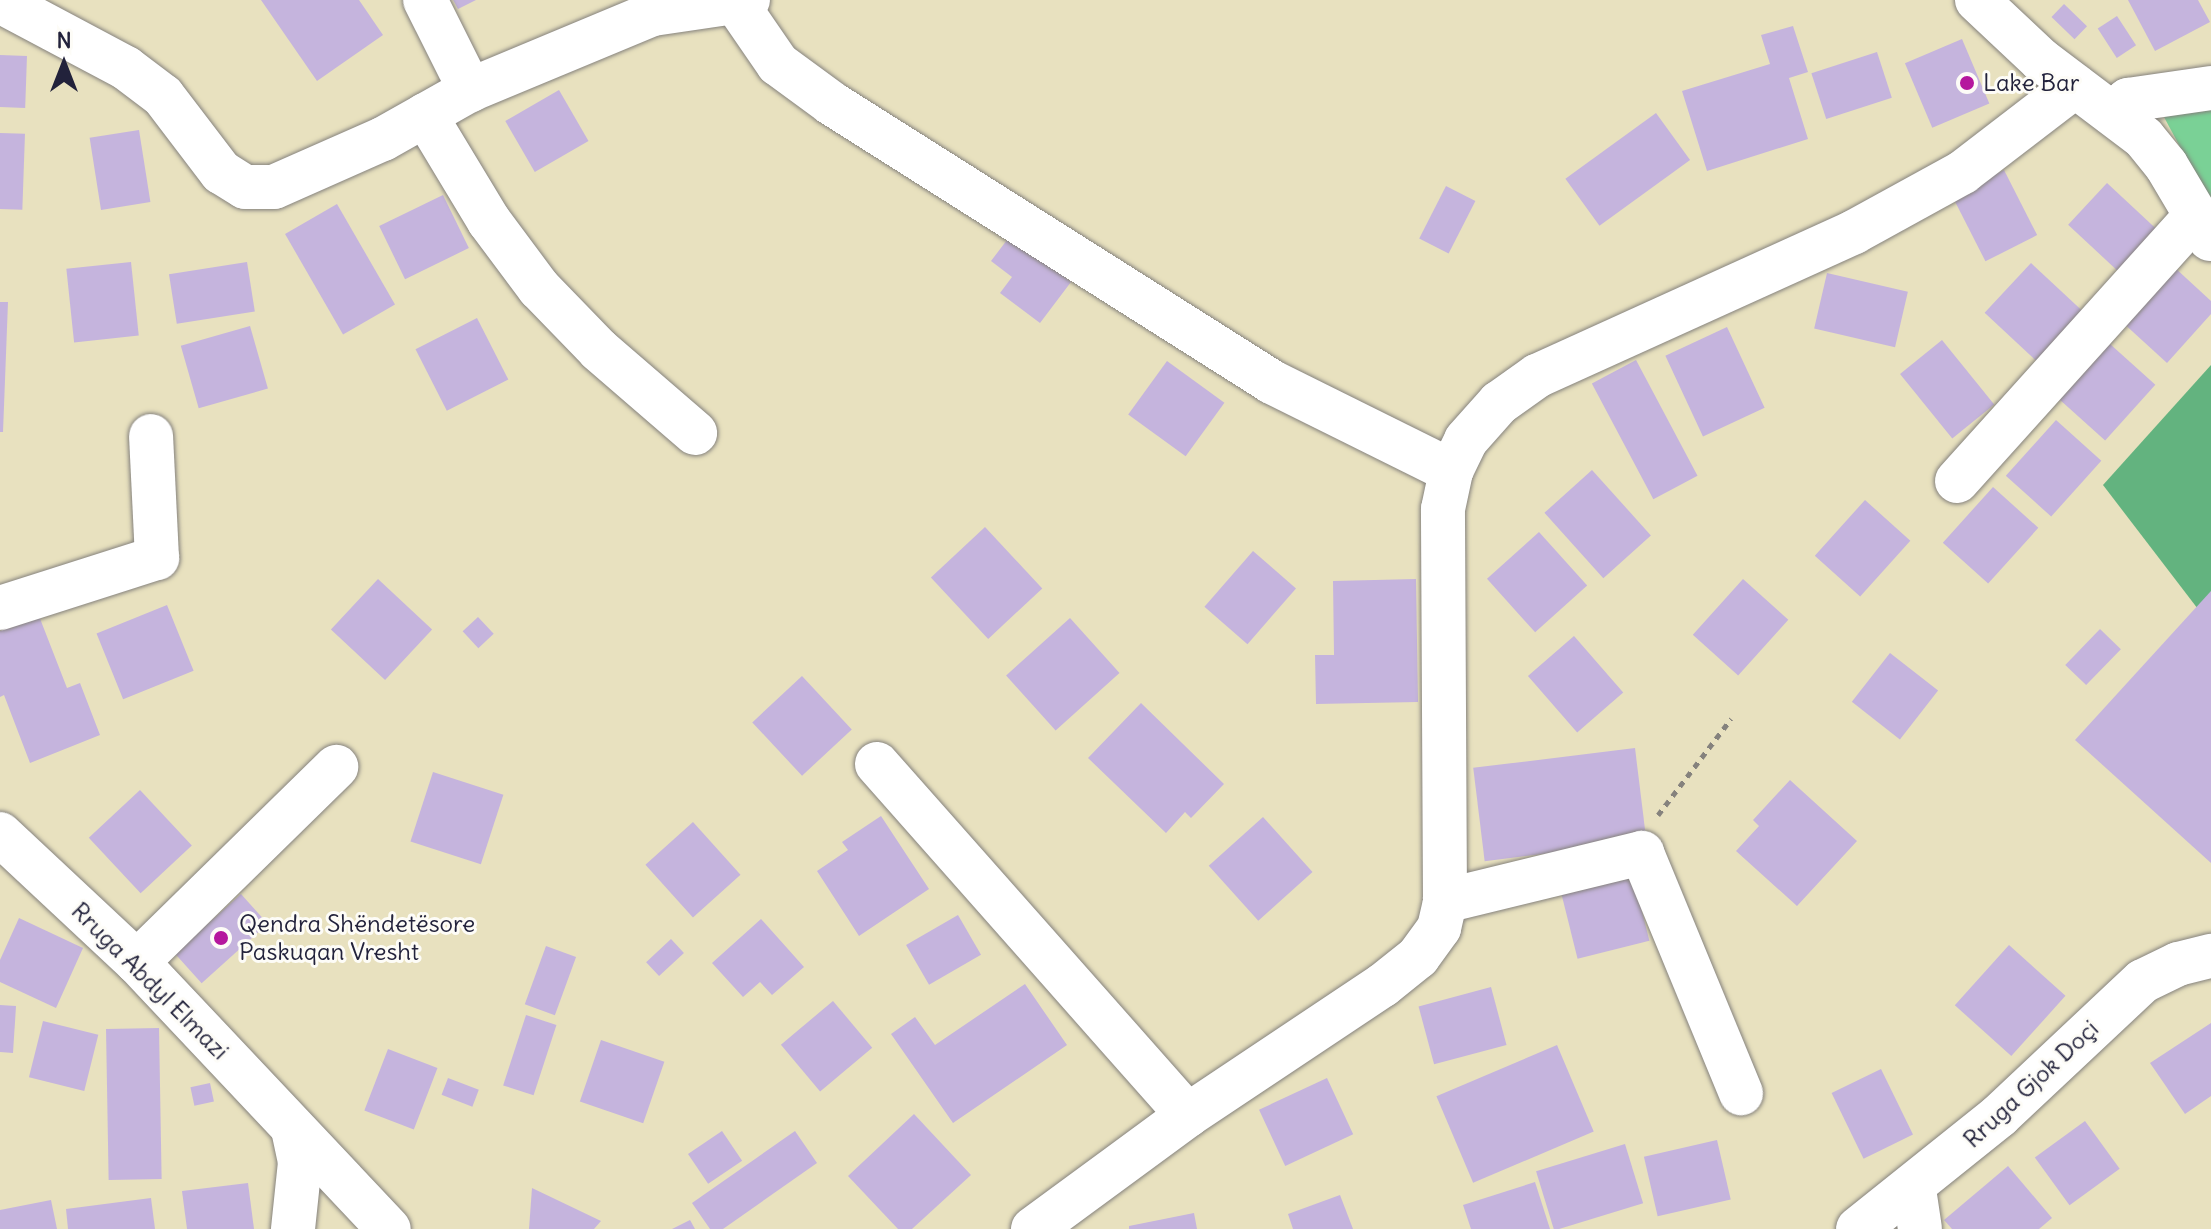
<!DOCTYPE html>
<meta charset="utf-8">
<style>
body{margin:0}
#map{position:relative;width:2211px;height:1229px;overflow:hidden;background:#e8e1bf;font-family:Delius,sans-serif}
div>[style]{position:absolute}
.green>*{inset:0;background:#7ad196}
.forest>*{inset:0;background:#63b37f}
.building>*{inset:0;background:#c5b4dd;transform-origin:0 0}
.path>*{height:5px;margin-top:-2.5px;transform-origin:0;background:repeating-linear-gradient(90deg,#85827d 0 6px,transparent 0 12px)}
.roads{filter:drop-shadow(0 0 2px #85827d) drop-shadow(0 0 2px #85827d)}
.minor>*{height:44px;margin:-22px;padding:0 22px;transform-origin:22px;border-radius:22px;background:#fff}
.dots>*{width:22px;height:22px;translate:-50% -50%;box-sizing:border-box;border:4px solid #fdfcf7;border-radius:50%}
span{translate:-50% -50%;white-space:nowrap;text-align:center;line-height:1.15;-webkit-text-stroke:6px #fdfcf7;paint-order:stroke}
.poi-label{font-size:24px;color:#22223b}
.left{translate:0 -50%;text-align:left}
.street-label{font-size:24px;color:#22223b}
.north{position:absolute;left:24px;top:24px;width:80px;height:80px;-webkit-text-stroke:6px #fdfcf7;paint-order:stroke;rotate:0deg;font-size:22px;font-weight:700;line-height:32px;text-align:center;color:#22223b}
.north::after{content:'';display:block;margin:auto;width:28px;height:36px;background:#22223b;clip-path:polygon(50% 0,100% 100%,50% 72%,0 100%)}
</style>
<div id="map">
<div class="green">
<i style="clip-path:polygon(2211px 72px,2211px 205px,2164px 117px)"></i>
</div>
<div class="forest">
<i style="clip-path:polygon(2211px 365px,2211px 610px,2201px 613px,2103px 485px)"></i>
</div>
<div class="building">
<i style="clip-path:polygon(261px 0,359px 0,383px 35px,317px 81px)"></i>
<i style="clip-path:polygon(453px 0,476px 0,458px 9px)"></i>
<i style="clip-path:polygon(2128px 0,2198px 0,2210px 22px,2155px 51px)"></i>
<i style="left:2064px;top:4px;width:32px;height:18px;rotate:44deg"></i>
<i style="left:2117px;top:16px;width:35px;height:23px;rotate:57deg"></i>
<i style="clip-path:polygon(1793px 26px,1808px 72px,1789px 78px,1808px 139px,1707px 171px,1682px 91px,1770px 64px,1761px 35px)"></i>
<i style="left:1962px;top:39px;width:70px;height:62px;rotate:67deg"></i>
<i style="left:1877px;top:52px;width:48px;height:69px;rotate:72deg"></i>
<i style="left:0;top:55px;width:27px;height:52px;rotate:2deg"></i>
<i style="left:559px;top:90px;width:59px;height:62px;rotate:60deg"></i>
<i style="left:1656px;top:113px;width:58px;height:112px;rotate:54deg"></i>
<i style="left:139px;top:130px;width:73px;height:50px;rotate:81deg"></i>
<i style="left:0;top:133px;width:25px;height:76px;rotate:2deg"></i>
<i style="left:2004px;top:170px;width:73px;height:58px;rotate:63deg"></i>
<i style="left:2107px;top:183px;width:69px;height:57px;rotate:43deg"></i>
<i style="left:1446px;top:186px;width:33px;height:59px;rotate:27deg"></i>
<i style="left:443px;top:195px;width:59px;height:71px;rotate:64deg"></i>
<i style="left:337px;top:204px;width:116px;height:60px;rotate:60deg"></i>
<i style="clip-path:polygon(1010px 236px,1071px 282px,1040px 323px,1000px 293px,1012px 277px,991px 261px)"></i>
<i style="left:131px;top:262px;width:74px;height:65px;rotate:84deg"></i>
<i style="left:247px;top:262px;width:50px;height:79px;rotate:81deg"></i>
<i style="left:2031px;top:263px;width:77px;height:68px;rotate:43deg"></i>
<i style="clip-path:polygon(2173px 266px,2211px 301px,2211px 314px,2167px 363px,2121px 321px)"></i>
<i style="left:1827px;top:273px;width:83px;height:57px;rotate:13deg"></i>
<i style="clip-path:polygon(0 302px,8px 302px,3px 432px,0 432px)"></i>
<i style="left:477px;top:318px;width:69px;height:69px;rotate:63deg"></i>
<i style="left:250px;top:326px;width:65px;height:72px;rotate:74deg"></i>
<i style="left:1727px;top:327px;width:89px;height:68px;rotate:65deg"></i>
<i style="left:1942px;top:340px;width:83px;height:54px;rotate:51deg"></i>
<i style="left:2110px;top:344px;width:61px;height:75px;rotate:42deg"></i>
<i style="left:1636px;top:360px;width:131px;height:50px;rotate:62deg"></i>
<i style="left:1167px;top:361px;width:71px;height:66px;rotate:36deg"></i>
<i style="left:2056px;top:420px;width:61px;height:75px;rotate:42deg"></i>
<i style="left:1592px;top:470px;width:88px;height:64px;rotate:48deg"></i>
<i style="left:1993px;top:487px;width:61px;height:75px;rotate:42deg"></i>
<i style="left:1865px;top:500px;width:61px;height:75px;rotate:42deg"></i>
<i style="left:985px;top:527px;width:84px;height:74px;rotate:47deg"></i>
<i style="left:1539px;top:532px;width:72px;height:70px;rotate:48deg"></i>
<i style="left:1253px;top:551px;width:57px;height:74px;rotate:41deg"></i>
<i style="left:378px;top:579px;width:74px;height:69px;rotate:43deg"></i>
<i style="clip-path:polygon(1416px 579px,1418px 702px,1316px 704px,1315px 655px,1334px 655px,1333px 581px)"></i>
<i style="left:1743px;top:579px;width:61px;height:75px;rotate:42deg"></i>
<i style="clip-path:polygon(2211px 591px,2211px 863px,2075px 740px)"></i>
<i style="left:167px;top:605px;width:71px;height:76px;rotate:68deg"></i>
<i style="clip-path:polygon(39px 616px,67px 688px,80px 683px,100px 735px,30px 763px,4px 695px,0 697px,0 631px)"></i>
<i style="left:478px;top:617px;width:23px;height:21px;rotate:47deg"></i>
<i style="left:1070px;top:618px;width:74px;height:86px;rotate:48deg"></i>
<i style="left:2100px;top:629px;width:29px;height:50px;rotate:44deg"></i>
<i style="left:1574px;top:636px;width:75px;height:61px;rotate:49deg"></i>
<i style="left:1890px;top:653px;width:61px;height:62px;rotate:38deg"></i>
<i style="left:802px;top:676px;width:73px;height:68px;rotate:47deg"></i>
<i style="clip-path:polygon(1141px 703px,1224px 784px,1191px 818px,1185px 812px,1166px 833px,1088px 758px)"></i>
<i style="left:1635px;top:748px;width:94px;height:163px;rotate:83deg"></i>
<i style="left:433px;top:772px;width:74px;height:73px;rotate:18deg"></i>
<i style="clip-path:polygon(1790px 780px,1857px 841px,1797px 906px,1736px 851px,1759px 826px,1753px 820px)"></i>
<i style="left:140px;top:790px;width:76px;height:70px;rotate:47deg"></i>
<i style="clip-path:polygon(881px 816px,929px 889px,859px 936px,817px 871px,848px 850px,842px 842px)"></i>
<i style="left:1263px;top:817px;width:74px;height:73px;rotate:48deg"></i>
<i style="left:693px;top:822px;width:71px;height:64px;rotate:48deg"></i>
<i style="left:1631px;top:867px;width:76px;height:74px;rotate:76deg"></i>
<i style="left:241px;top:894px;width:40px;height:89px;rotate:48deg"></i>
<i style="left:958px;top:915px;width:46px;height:60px;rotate:60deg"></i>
<i style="clip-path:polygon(19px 918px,83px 948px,56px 1008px,0 982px,0 960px)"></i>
<i style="clip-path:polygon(761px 919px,804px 967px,772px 995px,760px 982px,743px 997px,712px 963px)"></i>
<i style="left:671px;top:939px;width:19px;height:34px;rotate:47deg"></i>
<i style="left:2009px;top:945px;width:76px;height:81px;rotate:42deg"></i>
<i style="left:546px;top:946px;width:32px;height:62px;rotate:20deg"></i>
<i style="clip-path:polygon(1025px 984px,1067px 1045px,953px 1123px,891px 1034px,915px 1017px,935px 1045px)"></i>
<i style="left:1491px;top:987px;width:60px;height:75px;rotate:75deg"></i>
<i style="left:833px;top:1001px;width:61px;height:68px;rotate:50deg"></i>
<i style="clip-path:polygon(0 1005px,16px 1006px,13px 1053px,0 1052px)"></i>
<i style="left:526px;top:1015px;width:32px;height:74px;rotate:18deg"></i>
<i style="left:43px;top:1021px;width:57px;height:58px;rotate:14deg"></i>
<i style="clip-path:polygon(2211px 1023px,2211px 1096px,2185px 1114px,2150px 1063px)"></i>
<i style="left:159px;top:1028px;width:151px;height:53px;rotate:89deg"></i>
<i style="left:601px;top:1040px;width:67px;height:65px;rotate:19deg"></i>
<i style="left:1557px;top:1045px;width:94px;height:131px;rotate:67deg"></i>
<i style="left:388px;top:1049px;width:53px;height:66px;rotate:21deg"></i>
<i style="left:1881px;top:1069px;width:73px;height:55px;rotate:64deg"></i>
<i style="left:448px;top:1078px;width:33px;height:18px;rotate:21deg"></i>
<i style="left:1327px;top:1078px;width:62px;height:75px;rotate:65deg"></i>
<i style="left:210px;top:1083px;width:19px;height:20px;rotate:78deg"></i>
<i style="clip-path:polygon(914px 1114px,971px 1175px,912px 1229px,898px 1229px,848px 1176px)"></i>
<i style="left:2085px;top:1121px;width:59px;height:62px;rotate:54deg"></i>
<i style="left:722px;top:1131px;width:36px;height:41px;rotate:56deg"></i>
<i style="clip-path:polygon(795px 1131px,817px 1163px,723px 1229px,710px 1229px,692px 1203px)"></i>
<i style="left:1717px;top:1140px;width:61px;height:75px;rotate:77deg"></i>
<i style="left:1625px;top:1144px;width:62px;height:93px;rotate:73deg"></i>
<i style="clip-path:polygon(2008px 1166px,2052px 1218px,2039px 1229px,1952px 1229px,1944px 1220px)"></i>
<i style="clip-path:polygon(1535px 1182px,1550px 1229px,1471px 1229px,1463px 1205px)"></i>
<i style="clip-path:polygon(248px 1183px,254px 1229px,187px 1229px,182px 1191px)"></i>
<i style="clip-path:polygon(532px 1188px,601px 1221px,594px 1229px,529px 1229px)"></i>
<i style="clip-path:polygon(1340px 1195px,1353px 1229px,1293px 1229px,1288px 1214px)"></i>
<i style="clip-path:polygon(151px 1198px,155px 1229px,68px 1229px,66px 1209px)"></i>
<i style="clip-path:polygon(51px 1200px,57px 1229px,0 1229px,0 1210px)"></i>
<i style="clip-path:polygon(1194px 1213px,1197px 1229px,1129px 1229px,1129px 1226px)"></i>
<i style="clip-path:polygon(690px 1220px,695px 1229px,672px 1229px)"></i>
</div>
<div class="path">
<i style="left:1658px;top:815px;width:121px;rotate:-52.8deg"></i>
</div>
<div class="roads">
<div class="minor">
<i style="left:425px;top:0;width:101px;rotate:63.4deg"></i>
<i style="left:1977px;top:0;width:88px;rotate:43.2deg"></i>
<i style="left:2041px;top:60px;width:129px;rotate:37.1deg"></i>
<i style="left:2144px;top:138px;width:35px;rotate:51deg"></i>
<i style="left:2166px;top:165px;width:86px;rotate:59.3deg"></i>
<i style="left:0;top:1px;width:143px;rotate:28deg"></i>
<i style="left:126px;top:68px;width:46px;rotate:37.1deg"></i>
<i style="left:163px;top:96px;width:96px;rotate:52.7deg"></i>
<i style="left:221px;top:172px;width:28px;rotate:32deg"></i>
<i style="left:245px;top:187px;width:29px"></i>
<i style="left:274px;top:187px;width:119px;rotate:-23.8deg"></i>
<i style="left:383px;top:139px;width:100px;rotate:-29.4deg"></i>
<i style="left:470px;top:90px;width:198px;rotate:-22.6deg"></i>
<i style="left:653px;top:14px;width:96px;rotate:-8.4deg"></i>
<i style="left:736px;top:3px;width:74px;rotate:55.5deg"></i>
<i style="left:778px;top:64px;width:66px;rotate:36.3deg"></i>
<i style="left:831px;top:103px;width:522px;rotate:32.32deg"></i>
<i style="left:1272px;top:382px;width:200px;rotate:26.4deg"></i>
<i style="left:2112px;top:113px;width:21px;rotate:-39deg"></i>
<i style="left:2128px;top:100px;width:84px;rotate:-8.2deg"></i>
<i style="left:425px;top:115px;width:124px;rotate:58.9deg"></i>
<i style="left:489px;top:221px;width:84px;rotate:53.3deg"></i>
<i style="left:539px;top:288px;width:86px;rotate:45.9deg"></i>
<i style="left:599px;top:350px;width:127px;rotate:40.8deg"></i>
<i style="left:1957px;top:481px;width:357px;rotate:-48deg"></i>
<i style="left:0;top:608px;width:165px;rotate:-17.7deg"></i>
<i style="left:157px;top:558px;width:122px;rotate:-92.8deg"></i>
<i style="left:877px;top:764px;width:469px;rotate:48.5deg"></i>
<i style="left:0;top:834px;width:187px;rotate:43.1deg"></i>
<i style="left:137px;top:962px;width:367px;rotate:46.7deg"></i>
<i style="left:1445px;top:901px;width:203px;rotate:-13.7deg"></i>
<i style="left:1642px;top:853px;width:260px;rotate:67.6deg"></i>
<i style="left:137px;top:962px;width:279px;rotate:-44.4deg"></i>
<i style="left:1914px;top:1189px;width:40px;rotate:81.5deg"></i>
<i style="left:293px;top:1229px;width:67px;rotate:-84deg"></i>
<i style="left:300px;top:1162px;width:30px;rotate:-102deg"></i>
<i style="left:1033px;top:1229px;width:192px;rotate:-36.3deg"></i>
<i style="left:1188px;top:1115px;width:234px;rotate:-33.7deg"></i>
<i style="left:1383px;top:985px;width:45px;rotate:-38.7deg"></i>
<i style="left:1418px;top:957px;width:36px;rotate:-54deg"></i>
<i style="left:1439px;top:928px;width:28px;rotate:-77deg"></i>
<i style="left:1445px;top:901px;width:392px;rotate:-90.3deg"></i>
<i style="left:1443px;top:509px;width:39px;rotate:-78deg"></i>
<i style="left:1451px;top:471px;width:34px;rotate:-64deg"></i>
<i style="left:1466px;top:440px;width:50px;rotate:-48.3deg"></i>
<i style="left:1499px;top:403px;width:47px;rotate:-35.4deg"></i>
<i style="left:1537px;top:376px;width:348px;rotate:-24.4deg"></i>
<i style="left:1854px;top:232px;width:124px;rotate:-28.8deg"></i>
<i style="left:1963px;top:172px;width:141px;rotate:-37.5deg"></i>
<i style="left:1858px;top:1229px;width:181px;rotate:-38.7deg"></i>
<i style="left:1999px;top:1116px;width:197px;rotate:-43.2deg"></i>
<i style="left:2143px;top:981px;width:39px;rotate:-26deg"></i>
<i style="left:2178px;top:964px;width:34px;rotate:-14deg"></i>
</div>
</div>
<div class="dots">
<i style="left:1967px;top:83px;background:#b5179e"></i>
<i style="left:221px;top:938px;background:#b5179e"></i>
</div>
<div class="poi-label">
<span class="left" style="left:1983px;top:83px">Lake Bar</span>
<span class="left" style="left:239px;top:938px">Qendra Shëndetësore<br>Paskuqan Vresht</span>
</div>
<div class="street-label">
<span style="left:150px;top:981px;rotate:45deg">Rruga Abdyl Elmazi</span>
<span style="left:2031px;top:1084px;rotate:-43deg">Rruga Gjok Doçi</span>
</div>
<div class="north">N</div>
</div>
